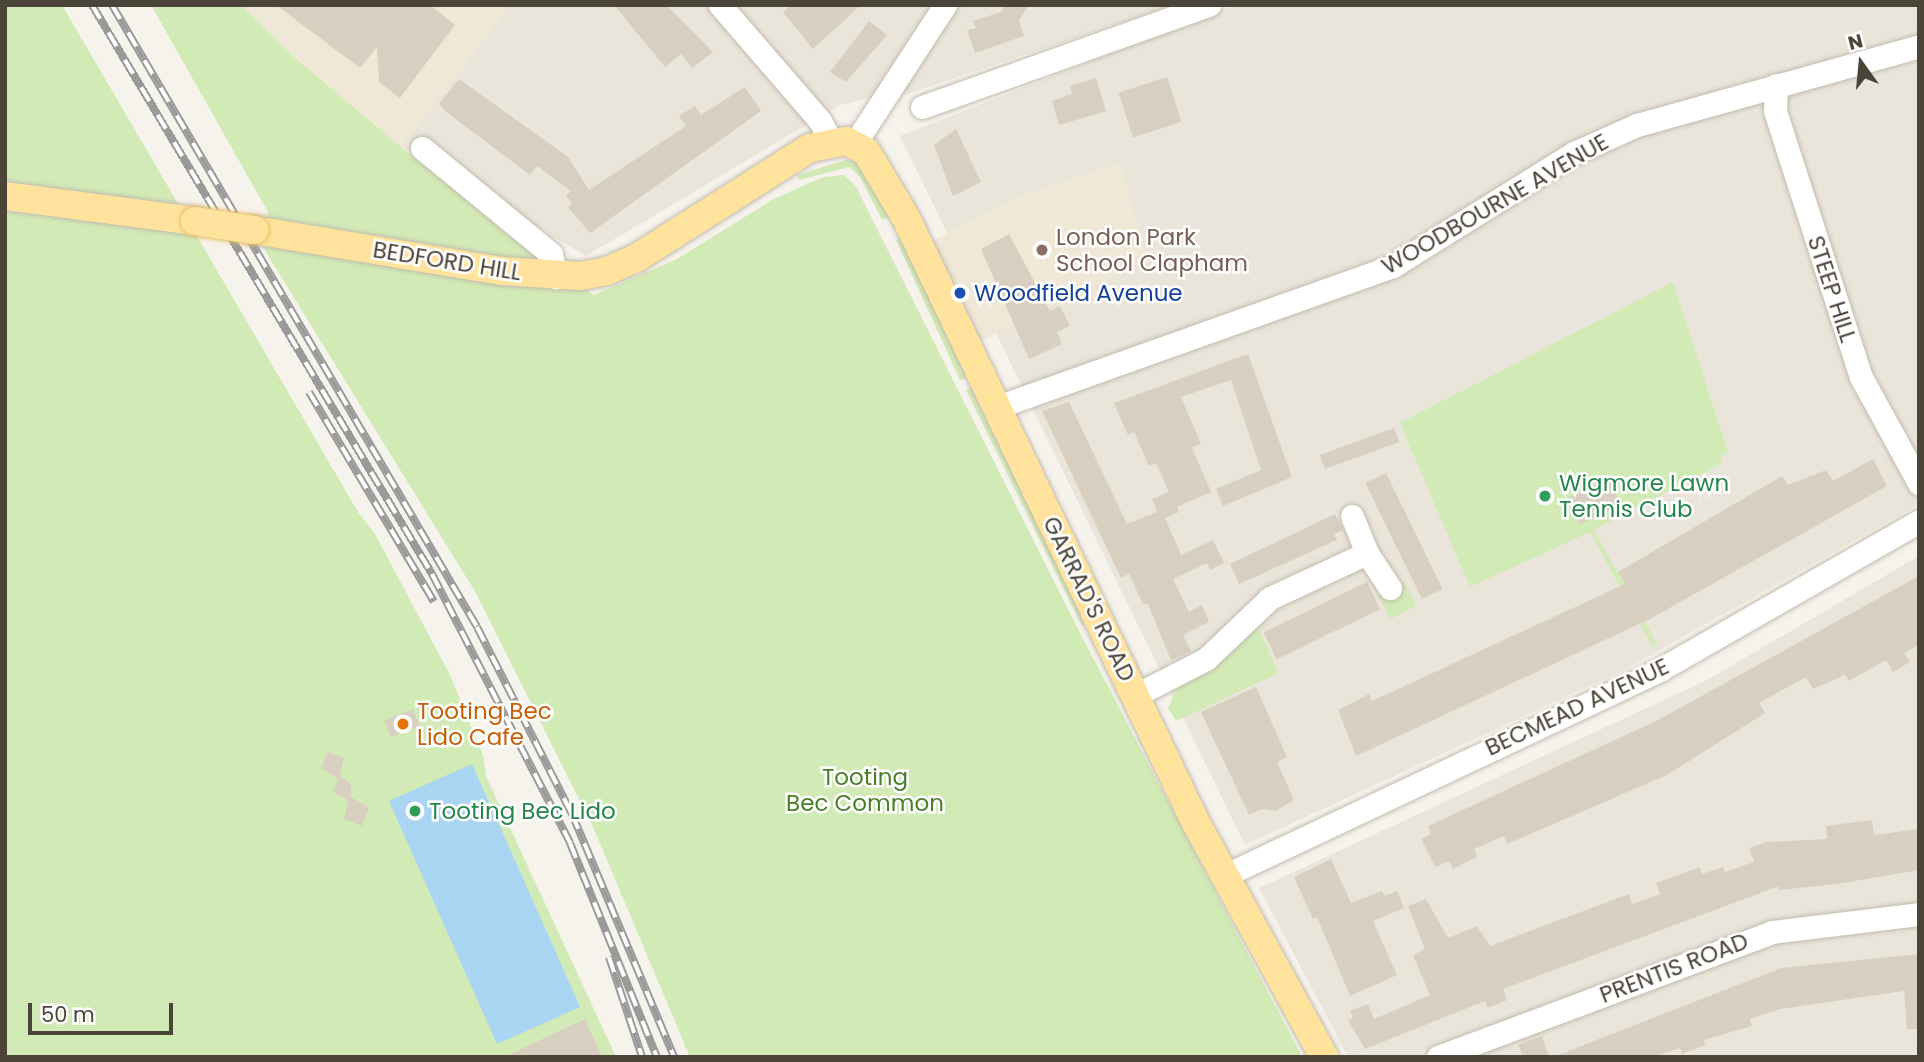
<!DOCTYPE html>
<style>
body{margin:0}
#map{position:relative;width:1924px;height:1062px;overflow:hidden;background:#f6f3ec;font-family:Poppins,sans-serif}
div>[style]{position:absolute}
.residential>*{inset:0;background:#eae5da}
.education>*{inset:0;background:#efe8d6}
.green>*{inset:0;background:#d2eab5;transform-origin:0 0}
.water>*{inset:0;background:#a9d4f2;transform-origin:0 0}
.building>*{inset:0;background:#d8cfc1;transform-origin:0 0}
.roads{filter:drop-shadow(0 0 2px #c2bbae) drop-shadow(0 0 2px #c2bbae)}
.minor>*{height:23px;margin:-11.5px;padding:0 11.5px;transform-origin:11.5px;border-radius:11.5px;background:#fff}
.major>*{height:28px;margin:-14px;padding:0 14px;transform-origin:14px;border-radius:14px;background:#ffe39c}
.rail>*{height:8px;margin-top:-4px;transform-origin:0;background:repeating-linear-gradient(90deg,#fff 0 16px,#9a9a9a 0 32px);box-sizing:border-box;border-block:2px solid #9a9a9a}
.bridges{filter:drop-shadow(0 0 2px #e6c16a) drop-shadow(0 0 2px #e6c16a)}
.major-bridge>*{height:28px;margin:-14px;padding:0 14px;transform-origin:14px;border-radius:14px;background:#ffe39c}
.dots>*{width:19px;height:19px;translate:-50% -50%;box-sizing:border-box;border:4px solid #fff;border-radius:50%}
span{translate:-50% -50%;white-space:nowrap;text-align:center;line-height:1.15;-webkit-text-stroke:5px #fff;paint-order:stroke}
.street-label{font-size:23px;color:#4b4439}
.education-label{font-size:23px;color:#785e54}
.left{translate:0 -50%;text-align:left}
.transit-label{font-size:23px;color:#164399}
.leisure-label{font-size:23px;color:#27864d}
.food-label{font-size:23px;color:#c56008}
.park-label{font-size:23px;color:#4a7f2a}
.frame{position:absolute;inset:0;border:7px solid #4b4439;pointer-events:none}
.north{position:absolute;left:1826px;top:28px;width:70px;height:70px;-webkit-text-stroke:5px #fff;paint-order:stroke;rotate:345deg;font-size:19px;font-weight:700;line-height:28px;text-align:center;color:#4b4439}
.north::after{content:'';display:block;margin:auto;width:24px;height:32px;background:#4b4439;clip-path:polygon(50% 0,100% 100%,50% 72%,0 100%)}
.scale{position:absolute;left:28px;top:1003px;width:145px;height:32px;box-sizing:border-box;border:4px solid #4b4439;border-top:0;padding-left:9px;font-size:21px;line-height:24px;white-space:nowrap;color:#4b4439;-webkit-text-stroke:5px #fff;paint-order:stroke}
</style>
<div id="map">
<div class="residential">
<i style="clip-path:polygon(510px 5px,1174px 5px,883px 102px,869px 98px,840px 105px,586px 256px,401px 147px)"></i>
<i style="clip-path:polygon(1235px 5px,1919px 5px,1919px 504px,1628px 668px,1245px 845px,900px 136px)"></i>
<i style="clip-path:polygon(1919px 556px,1919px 1057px,1348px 1057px,1259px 888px,1707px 680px)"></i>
</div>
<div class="education">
<i style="clip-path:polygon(233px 5px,510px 5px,401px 147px)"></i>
<i style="clip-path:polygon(1120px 163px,1148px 259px,981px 341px,933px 241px,1019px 196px)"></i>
</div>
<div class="green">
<i style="clip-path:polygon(5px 5px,62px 5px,358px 512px,375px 534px,450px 675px,483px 755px,486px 776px,616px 1057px,5px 1057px)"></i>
<i style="clip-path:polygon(151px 5px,241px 5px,293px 56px,401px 147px,594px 295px,677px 259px,772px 200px,823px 177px,844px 175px,855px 185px,1080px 633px,1302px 1057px,690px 1057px,593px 827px,476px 593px,264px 249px,268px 212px)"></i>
<i style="clip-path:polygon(846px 160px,859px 163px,893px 215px,882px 220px,860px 177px,849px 167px,799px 180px,797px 175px)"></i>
<i style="clip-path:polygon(901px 238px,967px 378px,960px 380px,896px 240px)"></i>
<i style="clip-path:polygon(1673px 282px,1728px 452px,1720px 457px,1723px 463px,1594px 530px,1658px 645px,1653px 648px,1590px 532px,1470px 587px,1400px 423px)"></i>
<i style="clip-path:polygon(971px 388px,1085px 623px,1082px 626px,966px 390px)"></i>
<i style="left:1404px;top:582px;width:27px;height:29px;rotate:63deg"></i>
<i style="clip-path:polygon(1257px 626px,1279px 673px,1176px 721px,1168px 708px,1177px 688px,1209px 673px)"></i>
</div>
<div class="water">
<i style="left:472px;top:764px;width:266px;height:91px;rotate:66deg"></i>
</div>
<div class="building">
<i style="clip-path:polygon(276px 5px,430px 5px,455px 25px,400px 98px,379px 82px,377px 47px,360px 68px)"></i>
<i style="clip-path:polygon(614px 5px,666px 5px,713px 52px,692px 68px,681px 54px,665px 67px)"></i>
<i style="clip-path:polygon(791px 5px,861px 5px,813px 49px,783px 12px)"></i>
<i style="clip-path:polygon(1005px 5px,1029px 5px,1019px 20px,1024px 36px,975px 53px,967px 30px,976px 28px,973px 21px,1001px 12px)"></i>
<i style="clip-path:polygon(869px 21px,887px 35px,846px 82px,830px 72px)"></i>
<i style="left:1167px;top:77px;width:47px;height:51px;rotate:72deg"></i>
<i style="clip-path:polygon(1096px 78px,1106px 111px,1059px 125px,1052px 101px,1072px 94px,1070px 86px)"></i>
<i style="clip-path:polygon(459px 79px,568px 157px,589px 190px,686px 126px,679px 116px,695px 106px,701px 115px,745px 87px,761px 111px,590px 233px,568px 207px,572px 204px,566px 195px,571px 191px,537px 166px,530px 175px,445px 111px,439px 104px)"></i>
<i style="clip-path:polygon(956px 129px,981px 182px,953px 196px,934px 145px)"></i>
<i style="clip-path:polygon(1009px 234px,1050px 311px,1060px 306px,1070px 326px,1057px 332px,1062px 344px,1029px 359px,981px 249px)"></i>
<i style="clip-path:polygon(1248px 354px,1292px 477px,1223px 506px,1216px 489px,1261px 470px,1231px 380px,1181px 397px,1201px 444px,1192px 448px,1211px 492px,1177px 507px,1179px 512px,1165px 518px,1181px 555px,1213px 540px,1224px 563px,1210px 570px,1207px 563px,1173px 579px,1189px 612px,1202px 605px,1209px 622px,1183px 635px,1191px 651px,1171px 660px,1148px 604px,1143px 604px,1129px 574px,1121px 578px,1042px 411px,1069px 402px,1127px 524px,1157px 512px,1152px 499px,1169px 492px,1156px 463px,1149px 466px,1134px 432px,1128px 435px,1114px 403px)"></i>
<i style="left:1394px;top:428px;width:15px;height:79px;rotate:70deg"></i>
<i style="clip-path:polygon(1873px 459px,1887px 486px,1650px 619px,1356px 756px,1338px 710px,1369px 694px,1372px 701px,1625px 584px,1618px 572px,1782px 476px,1788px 485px,1826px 470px,1833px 481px)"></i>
<i style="left:1386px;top:473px;width:129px;height:23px;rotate:64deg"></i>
<i style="left:1609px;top:479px;width:29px;height:45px;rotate:65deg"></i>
<i style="clip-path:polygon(1335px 514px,1343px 530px,1334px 534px,1337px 540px,1239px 584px,1230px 564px)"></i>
<i style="clip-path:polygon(1919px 576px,1919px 645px,1904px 653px,1910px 662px,1893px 672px,1886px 660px,1849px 681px,1845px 675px,1813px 689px,1806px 677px,1759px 703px,1765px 713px,1667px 775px,1507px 844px,1504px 836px,1474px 849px,1477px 857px,1453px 869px,1449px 861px,1435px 867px,1421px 839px,1431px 834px,1428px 826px,1656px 721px)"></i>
<i style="left:1367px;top:582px;width:30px;height:115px;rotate:64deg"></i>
<i style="clip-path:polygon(1256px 687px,1287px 757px,1277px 762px,1294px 800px,1275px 811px,1262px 809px,1249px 815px,1201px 712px)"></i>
<i style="left:413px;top:709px;width:18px;height:31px;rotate:68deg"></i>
<i style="clip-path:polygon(328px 752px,344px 758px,340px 776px,351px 784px,351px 797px,369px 808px,362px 826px,344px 819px,348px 800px,333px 792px,338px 779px,321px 768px)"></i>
<i style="clip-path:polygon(1872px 820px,1874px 835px,1919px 829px,1919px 870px,1837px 884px,1779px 890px,1779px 886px,1503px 989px,1507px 1000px,1488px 1008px,1485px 1001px,1365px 1049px,1348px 1020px,1353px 1018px,1350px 1011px,1368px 1004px,1374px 1019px,1430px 995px,1413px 955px,1425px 949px,1408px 906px,1426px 899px,1448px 938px,1477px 926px,1490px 946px,1629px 894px,1632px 904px,1660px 894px,1656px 883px,1700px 867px,1702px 874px,1723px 867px,1725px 872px,1754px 862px,1749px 848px,1767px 842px,1827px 839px,1826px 826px)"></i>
<i style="clip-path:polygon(1331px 859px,1351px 903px,1382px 891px,1384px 896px,1397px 891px,1404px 908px,1373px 921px,1397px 975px,1350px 996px,1317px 917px,1313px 919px,1294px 877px)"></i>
<i style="clip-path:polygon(1919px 954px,1919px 1029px,1907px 1029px,1904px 991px,1780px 1009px,1750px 1019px,1752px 1026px,1704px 1040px,1705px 1045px,1682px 1054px,1680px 1048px,1654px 1057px,1553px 1057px,1781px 968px)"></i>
<i style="clip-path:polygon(585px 1019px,602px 1057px,504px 1057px,551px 1035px)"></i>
<i style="clip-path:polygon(1542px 1036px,1549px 1057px,1523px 1057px,1518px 1045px)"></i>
</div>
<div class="roads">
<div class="minor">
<i style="left:720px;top:5px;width:153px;rotate:49.2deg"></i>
<i style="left:820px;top:121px;width:23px;rotate:61deg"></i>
<i style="left:1776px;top:85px;width:26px;rotate:92deg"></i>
<i style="left:1775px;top:111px;width:280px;rotate:72.1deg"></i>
<i style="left:1861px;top:377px;width:121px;rotate:61.3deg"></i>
<i style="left:922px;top:107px;width:305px;rotate:-19.6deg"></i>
<i style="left:855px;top:143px;width:165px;rotate:-56.9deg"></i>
<i style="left:422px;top:148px;width:167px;rotate:39.4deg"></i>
<i style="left:551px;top:254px;width:24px;rotate:78deg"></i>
<i style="left:997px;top:407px;width:420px;rotate:-19.6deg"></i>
<i style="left:1393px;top:266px;width:213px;rotate:-32deg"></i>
<i style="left:1574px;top:153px;width:69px;rotate:-24deg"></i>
<i style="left:1637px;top:125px;width:293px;rotate:-15.6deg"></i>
<i style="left:1352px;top:516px;width:40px;rotate:68deg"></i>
<i style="left:1367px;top:553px;width:42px;rotate:56.7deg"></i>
<i style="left:1136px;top:695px;width:79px;rotate:-27.2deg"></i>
<i style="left:1206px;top:659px;width:88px;rotate:-43.6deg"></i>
<i style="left:1270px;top:598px;width:107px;rotate:-24.9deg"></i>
<i style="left:1226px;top:875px;width:481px;rotate:-25.3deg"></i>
<i style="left:1661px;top:669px;width:297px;rotate:-29.8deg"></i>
<i style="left:1438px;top:1057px;width:357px;rotate:-20.5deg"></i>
<i style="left:1772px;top:932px;width:148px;rotate:-7deg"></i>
</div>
<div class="major">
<i style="left:5px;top:196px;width:192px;rotate:7.5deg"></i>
<i style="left:254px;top:230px;width:251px;rotate:9.4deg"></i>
<i style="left:502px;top:271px;width:78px;rotate:3.7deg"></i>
<i style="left:580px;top:276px;width:27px;rotate:-10deg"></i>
<i style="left:607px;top:271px;width:34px;rotate:-24deg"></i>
<i style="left:638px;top:257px;width:204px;rotate:-32.4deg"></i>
<i style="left:810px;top:148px;width:37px;rotate:-11deg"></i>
<i style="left:846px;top:141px;width:22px;rotate:27deg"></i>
<i style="left:866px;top:151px;width:78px;rotate:59.2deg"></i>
<i style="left:906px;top:218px;width:669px;rotate:64.39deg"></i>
<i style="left:1195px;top:821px;width:269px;rotate:61.3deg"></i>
</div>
</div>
<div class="rail">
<i style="left:92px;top:5px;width:663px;rotate:59.14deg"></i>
<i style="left:432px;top:574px;width:302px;rotate:62.8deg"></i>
<i style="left:570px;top:843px;width:231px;rotate:67.9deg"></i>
<i style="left:112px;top:5px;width:721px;rotate:59.59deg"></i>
<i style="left:477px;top:627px;width:210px;rotate:63.1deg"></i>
<i style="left:572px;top:814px;width:264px;rotate:67.2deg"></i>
<i style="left:309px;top:392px;width:244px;rotate:59.2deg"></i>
<i style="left:609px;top:957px;width:105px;rotate:71.7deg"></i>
</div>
<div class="bridges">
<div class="major-bridge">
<i style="left:195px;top:221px;width:60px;rotate:8.7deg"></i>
</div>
</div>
<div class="dots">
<i style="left:1042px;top:250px;background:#8d6e63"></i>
<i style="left:960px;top:293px;background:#1a4fb4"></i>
<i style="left:1545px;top:496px;background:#2e9e5b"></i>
<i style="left:403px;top:724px;background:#e8710a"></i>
<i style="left:415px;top:811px;background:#2e9e5b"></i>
</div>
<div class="street-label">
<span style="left:1495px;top:204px;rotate:-30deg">WOODBOURNE AVENUE</span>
<span style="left:447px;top:261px;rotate:9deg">BEDFORD HILL</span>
<span style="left:1832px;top:289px;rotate:72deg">STEEP HILL</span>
<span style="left:1089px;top:599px;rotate:64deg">GARRAD'S ROAD</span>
<span style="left:1577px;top:707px;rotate:-25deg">BECMEAD AVENUE</span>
<span style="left:1674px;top:968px;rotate:-21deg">PRENTIS ROAD</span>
</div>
<div class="education-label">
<span class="left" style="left:1056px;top:250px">London Park<br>School Clapham</span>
</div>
<div class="transit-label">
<span class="left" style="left:974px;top:293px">Woodfield Avenue</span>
</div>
<div class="leisure-label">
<span class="left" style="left:1559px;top:496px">Wigmore Lawn<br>Tennis Club</span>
<span class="left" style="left:429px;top:811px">Tooting Bec Lido</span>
</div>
<div class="food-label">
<span class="left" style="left:417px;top:724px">Tooting Bec<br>Lido Cafe</span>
</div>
<div class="park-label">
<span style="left:865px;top:790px">Tooting<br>Bec Common</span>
</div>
<div class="frame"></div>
<div class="north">N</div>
<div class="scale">50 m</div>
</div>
